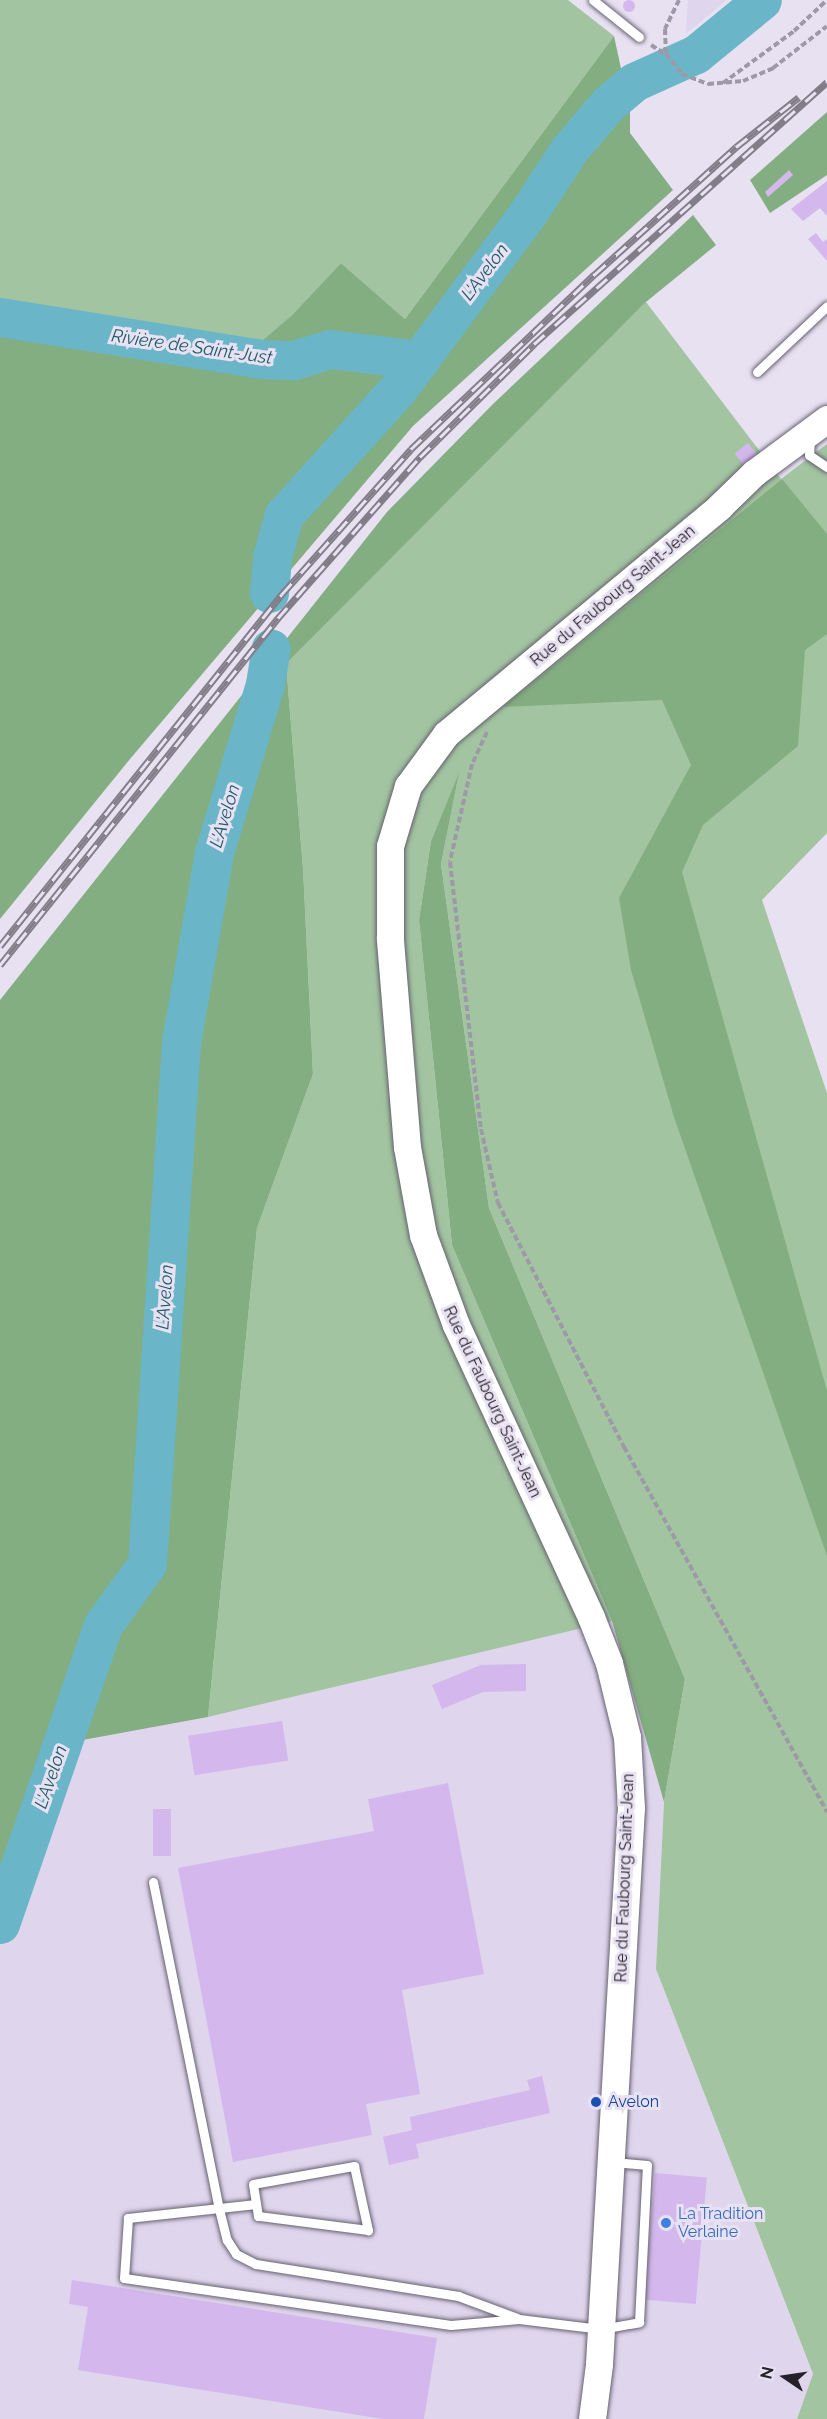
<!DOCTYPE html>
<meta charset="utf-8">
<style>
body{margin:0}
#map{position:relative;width:827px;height:2419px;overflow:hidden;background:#e8e1f2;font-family:Raleway,sans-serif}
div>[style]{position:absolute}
.built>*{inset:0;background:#dfd6ee}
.green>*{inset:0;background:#a2c4a0}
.forest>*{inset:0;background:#83ae81}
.river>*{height:39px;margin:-19.5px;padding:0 19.5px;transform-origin:19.5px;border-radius:19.5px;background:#6ab6c8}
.building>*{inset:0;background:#d3b7ed;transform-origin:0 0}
.round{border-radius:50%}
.path>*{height:4px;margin-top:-2px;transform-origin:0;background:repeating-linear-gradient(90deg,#9e99a6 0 6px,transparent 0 9px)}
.roads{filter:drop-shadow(0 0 2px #676170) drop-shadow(0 0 2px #676170)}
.service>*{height:9px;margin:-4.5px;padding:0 4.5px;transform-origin:4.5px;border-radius:4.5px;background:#fff}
.secondary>*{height:27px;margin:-13.5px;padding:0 13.5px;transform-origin:13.5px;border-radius:13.5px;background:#fff}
.rail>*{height:7px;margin-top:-3.5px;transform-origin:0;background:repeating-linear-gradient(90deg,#e8e1f2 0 14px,#827e89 0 28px);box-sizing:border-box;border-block:2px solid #827e89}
.dots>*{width:16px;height:16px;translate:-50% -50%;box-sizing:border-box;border:3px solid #e8e1f2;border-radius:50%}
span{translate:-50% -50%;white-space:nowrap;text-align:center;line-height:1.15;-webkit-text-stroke:6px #e8e1f2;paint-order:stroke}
.street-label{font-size:16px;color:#242228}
.transit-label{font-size:16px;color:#164399}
.left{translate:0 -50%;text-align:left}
.shop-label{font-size:16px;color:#366cbe}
.water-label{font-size:18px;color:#1c5b68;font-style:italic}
.north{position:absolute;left:755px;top:2347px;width:60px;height:60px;-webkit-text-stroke:4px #e8e1f2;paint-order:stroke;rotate:283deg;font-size:16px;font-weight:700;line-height:24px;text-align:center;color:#242228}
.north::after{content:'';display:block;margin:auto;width:21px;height:27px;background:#242228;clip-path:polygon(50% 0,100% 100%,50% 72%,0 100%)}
</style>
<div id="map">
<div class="built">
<i style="clip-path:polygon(688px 0,727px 0,686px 34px)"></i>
<i style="clip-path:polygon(612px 1621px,664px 1802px,656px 1969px,813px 2375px,797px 2419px,0 2419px,0 1904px,61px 1744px,208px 1717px)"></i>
</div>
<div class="green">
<i style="clip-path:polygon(0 0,568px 0,614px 36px,405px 319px,341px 263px,292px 315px,238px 363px,0 330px)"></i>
<i style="clip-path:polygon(646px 302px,781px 479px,827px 444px,827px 833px,762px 900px,827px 1093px,827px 2419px,797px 2419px,813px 2374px,656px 1969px,664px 1802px,685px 1679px,489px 1208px,441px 864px,458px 777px,431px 841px,419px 920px,452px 1245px,612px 1621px,208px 1717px,257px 1228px,313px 1074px,303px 868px,286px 664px)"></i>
</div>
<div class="forest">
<i style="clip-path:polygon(614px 36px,630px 110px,630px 133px,673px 190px,413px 426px,130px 759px,0 919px,0 330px,238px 362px,292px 315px,341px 263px,405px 319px)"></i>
<i style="clip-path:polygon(827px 112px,827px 175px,770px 213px,750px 180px)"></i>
<i style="clip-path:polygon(693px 215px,716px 245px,646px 302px,286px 664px,303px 868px,313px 1074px,257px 1228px,208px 1717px,61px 1744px,0 1904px,0 1000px,387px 512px,494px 403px)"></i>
<i style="clip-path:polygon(782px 479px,827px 534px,827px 634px,805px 650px,798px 746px,703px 825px,682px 872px,827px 1391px,827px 1556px,674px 1117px,631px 970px,619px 898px,691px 765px,662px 700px,503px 707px)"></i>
<i style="clip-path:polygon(459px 773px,441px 864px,489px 1208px,685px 1679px,664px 1802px,612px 1621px,452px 1245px,419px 920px,431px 841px)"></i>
</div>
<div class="river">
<i style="left:0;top:317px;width:265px;rotate:9.1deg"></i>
<i style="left:262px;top:359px;width:32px;rotate:2deg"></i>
<i style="left:294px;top:360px;width:38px;rotate:-17deg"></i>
<i style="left:330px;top:349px;width:91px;rotate:7deg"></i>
<i style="left:269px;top:593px;width:36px;rotate:-85deg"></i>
<i style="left:272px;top:557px;width:44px;rotate:-74.1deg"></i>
<i style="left:284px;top:515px;width:169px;rotate:-47.9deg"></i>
<i style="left:397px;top:390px;width:220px;rotate:-53.5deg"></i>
<i style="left:528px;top:213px;width:75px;rotate:-56.9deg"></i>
<i style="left:569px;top:150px;width:60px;rotate:-49.7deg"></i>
<i style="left:608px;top:104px;width:34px;rotate:-40deg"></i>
<i style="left:634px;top:82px;width:68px;rotate:-24.3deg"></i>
<i style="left:696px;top:54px;width:85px;rotate:-39.3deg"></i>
<i style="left:0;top:1924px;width:316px;rotate:-71deg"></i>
<i style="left:103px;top:1625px;width:75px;rotate:-54.2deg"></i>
<i style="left:147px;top:1564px;width:523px;rotate:-86.27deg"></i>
<i style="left:181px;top:1042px;width:192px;rotate:-80.1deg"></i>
<i style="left:214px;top:853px;width:177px;rotate:-73.2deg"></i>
<i style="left:265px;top:684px;width:36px;rotate:-81deg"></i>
</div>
<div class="building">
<i class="round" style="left:623px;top:0;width:12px;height:12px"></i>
<i style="clip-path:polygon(789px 170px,793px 175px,768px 197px,765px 192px)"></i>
<i style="clip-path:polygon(827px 181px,827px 216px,820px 208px,803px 221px,791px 209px)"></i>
<i style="clip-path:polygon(816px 233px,823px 242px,827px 239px,827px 261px,808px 239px)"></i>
<i style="left:748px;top:443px;width:16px;height:17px;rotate:52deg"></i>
<i style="clip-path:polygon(526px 1664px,526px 1691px,483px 1692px,442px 1709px,432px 1685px,481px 1665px)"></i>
<i style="left:282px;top:1721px;width:40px;height:95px;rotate:81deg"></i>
<i style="clip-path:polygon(448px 1783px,484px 1974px,402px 1990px,420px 2094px,366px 2104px,372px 2135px,233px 2162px,178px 1868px,374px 1831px,368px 1799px)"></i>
<i style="left:171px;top:1809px;width:47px;height:18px;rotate:90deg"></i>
<i style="clip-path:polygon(542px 2076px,550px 2113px,416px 2144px,419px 2158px,389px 2165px,383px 2137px,412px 2130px,410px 2117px,530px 2090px,527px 2080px)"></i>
<i style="left:655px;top:2173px;width:52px;height:127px;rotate:5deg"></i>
<i style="clip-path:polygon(72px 2280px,437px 2338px,424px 2419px,383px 2419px,78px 2370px,88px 2307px,69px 2304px)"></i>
</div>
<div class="path">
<i style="left:679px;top:0;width:32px;rotate:116deg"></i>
<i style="left:665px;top:29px;width:25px;rotate:88deg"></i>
<i style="left:666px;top:54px;width:26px;rotate:51deg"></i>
<i style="left:682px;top:74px;width:28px;rotate:21deg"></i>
<i style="left:708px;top:84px;width:35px;rotate:-5deg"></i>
<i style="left:743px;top:81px;width:33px;rotate:-23deg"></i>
<i style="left:773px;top:68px;width:68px;rotate:-37.9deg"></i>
<i style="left:651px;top:45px;width:17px;rotate:33deg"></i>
<i style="left:723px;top:83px;width:88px;rotate:-36.2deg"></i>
<i style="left:794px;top:31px;width:45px;rotate:-43.2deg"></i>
<i style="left:487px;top:732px;width:35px;rotate:115deg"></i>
<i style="left:472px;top:764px;width:100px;rotate:102.7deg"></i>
<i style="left:450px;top:862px;width:269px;rotate:83.4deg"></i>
<i style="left:481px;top:1129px;width:76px;rotate:77.1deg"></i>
<i style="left:498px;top:1203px;width:275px;rotate:62.7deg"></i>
<i style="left:624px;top:1447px;width:418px;rotate:60.9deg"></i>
</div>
<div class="roads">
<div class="service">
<i style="left:593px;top:0;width:59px;rotate:38.8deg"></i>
<i style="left:757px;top:372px;width:96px;rotate:-43.3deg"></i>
<i style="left:810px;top:438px;width:17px;rotate:93deg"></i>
<i style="left:809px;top:455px;width:22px;rotate:34deg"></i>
<i style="left:153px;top:1882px;width:334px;rotate:78.6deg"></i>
<i style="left:219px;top:2209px;width:32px;rotate:76deg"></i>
<i style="left:227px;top:2240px;width:17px;rotate:57deg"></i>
<i style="left:236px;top:2254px;width:22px;rotate:27deg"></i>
<i style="left:256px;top:2264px;width:205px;rotate:9deg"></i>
<i style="left:458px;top:2296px;width:63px;rotate:20.4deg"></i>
<i style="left:354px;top:2166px;width:66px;rotate:77.7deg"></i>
<i style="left:368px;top:2230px;width:111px;rotate:-172.7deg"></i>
<i style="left:258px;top:2216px;width:32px;rotate:-99deg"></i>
<i style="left:253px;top:2184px;width:103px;rotate:-10.1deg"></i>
<i style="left:256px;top:2204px;width:129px;rotate:173.8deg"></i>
<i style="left:128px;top:2218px;width:60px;rotate:93.8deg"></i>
<i style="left:124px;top:2278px;width:330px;rotate:8.2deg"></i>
<i style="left:451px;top:2325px;width:68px;rotate:-5deg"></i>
<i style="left:519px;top:2319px;width:83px;rotate:7deg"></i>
<i style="left:601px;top:2329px;width:39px;rotate:-10deg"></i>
<i style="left:639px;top:2322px;width:157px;rotate:-87.1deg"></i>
<i style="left:647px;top:2165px;width:34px;rotate:-175deg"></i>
</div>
<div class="secondary">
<i style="left:592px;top:2419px;width:55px;rotate:-82.7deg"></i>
<i style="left:599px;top:2364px;width:557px;rotate:-86.71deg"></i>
<i style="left:631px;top:1808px;width:71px;rotate:-93.2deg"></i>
<i style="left:627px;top:1737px;width:76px;rotate:-103.7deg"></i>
<i style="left:609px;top:1663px;width:49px;rotate:-111.4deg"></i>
<i style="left:591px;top:1617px;width:322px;rotate:-114.8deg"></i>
<i style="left:456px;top:1325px;width:96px;rotate:-110.1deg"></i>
<i style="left:423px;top:1235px;width:89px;rotate:-100.3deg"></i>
<i style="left:407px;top:1147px;width:210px;rotate:-94.7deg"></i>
<i style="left:390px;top:938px;width:92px;rotate:-90deg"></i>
<i style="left:390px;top:846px;width:63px;rotate:-73.3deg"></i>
<i style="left:408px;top:786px;width:64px;rotate:-53.8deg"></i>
<i style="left:446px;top:734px;width:355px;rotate:-39.7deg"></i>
<i style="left:719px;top:507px;width:49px;rotate:-44.2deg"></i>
<i style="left:754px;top:473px;width:91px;rotate:-36.5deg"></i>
</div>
</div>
<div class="rail">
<i style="left:0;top:946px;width:451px;rotate:-51.3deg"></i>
<i style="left:282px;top:594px;width:194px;rotate:-48.3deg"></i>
<i style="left:411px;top:449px;width:254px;rotate:-43.6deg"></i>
<i style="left:595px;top:274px;width:190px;rotate:-42deg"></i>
<i style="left:736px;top:147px;width:80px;rotate:-38.4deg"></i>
<i style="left:0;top:965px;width:445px;rotate:-51.3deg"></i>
<i style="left:278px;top:618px;width:215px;rotate:-48.6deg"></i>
<i style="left:420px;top:457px;width:161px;rotate:-44.7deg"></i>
<i style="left:534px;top:344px;width:393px;rotate:-41.8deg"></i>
</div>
<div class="dots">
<i style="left:596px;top:2102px;background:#1a4fb4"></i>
<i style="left:666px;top:2223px;background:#3f7fe0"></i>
</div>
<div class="street-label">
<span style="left:613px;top:596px;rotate:-40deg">Rue du Faubourg Saint-Jean</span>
<span style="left:492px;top:1402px;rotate:65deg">Rue du Faubourg Saint-Jean</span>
<span style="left:625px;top:1878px;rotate:-88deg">Rue du Faubourg Saint-Jean</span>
</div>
<div class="transit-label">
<span class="left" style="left:608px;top:2102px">Avelon</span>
</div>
<div class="shop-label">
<span class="left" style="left:678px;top:2223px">La Tradition<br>Verlaine</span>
</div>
<div class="water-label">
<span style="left:485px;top:272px;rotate:-53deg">L'Avelon</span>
<span style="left:192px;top:347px;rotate:8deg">Rivière de Saint-Just</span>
<span style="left:225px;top:816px;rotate:-73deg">L'Avelon</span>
<span style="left:165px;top:1297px;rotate:-86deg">L'Avelon</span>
<span style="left:51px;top:1777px;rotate:-71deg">L'Avelon</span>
</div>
<div class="north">N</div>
</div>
